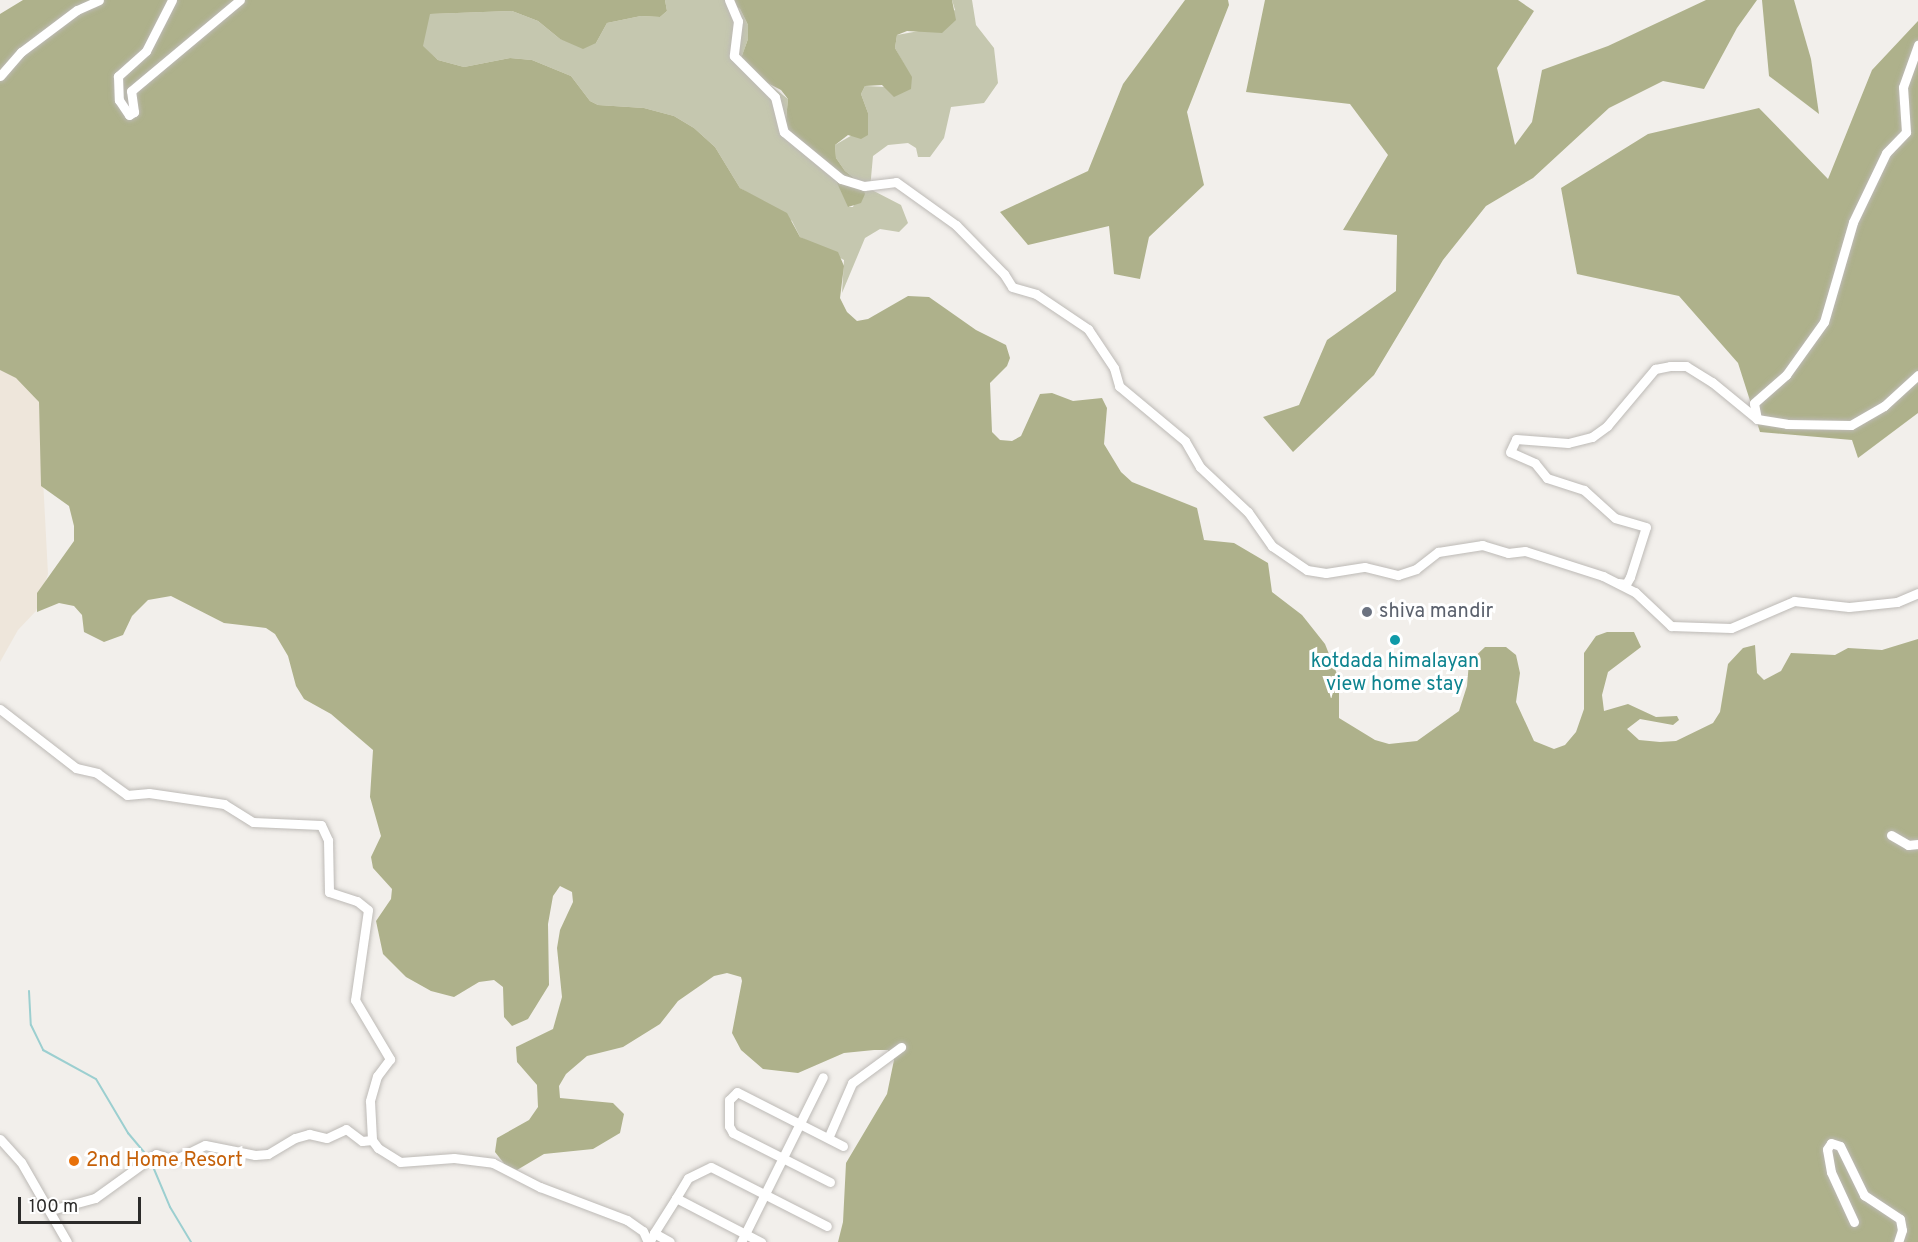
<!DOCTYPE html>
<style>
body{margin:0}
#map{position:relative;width:1918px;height:1242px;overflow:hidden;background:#f2efeb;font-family:Overpass,sans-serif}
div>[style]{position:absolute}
.built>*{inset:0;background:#eee6db}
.green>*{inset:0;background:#c5c7af}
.forest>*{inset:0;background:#aeb18b}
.stream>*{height:2px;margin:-1px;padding:0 1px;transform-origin:1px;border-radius:1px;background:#9ccfd0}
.roads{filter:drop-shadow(0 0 2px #bdbab6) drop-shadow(0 0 2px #bdbab6)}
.minor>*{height:9px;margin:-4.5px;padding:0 4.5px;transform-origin:4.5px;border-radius:4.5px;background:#fff}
.dots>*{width:16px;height:16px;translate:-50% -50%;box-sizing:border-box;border:3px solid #fff;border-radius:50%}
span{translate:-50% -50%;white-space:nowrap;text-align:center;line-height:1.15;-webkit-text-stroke:6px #fff;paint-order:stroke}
.worship-label{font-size:20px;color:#5b616d}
.left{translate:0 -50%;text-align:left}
.culture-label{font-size:20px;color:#0d838f}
.food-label{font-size:20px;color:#c56008}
.scale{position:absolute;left:18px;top:1197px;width:123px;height:27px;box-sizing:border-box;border:3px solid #2c2b2a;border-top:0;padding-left:8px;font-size:18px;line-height:21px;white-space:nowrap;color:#2c2b2a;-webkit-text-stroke:4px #fff;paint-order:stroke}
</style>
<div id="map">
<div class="built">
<i style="clip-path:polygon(0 369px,20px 377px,39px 402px,48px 574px,36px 611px,18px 630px,0 662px)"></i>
</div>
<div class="green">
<i style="clip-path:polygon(665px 0,724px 0,740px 9px,748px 25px,748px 39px,740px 61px,788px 99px,785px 130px,832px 172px,849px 207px,853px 207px,862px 184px,845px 171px,836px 158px,835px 145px,854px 134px,868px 113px,861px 94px,865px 86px,887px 87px,911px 77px,895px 48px,897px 35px,919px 31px,955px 10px,952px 0,972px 0,976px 25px,994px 48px,998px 83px,984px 103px,951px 107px,944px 138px,930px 157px,918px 157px,916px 148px,908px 143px,888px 145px,873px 156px,870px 189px,901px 205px,908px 223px,899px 232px,880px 229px,865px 238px,842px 293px,844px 260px,800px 237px,792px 221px,740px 188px,715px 147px,694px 128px,674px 116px,644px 108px,598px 105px,590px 101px,571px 76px,532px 60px,510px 58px,464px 67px,438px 60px,422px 46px,429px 14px,512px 11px,538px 21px,560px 39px,596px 43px,607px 23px,641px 16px,660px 17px,667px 11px)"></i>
</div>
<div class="forest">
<i style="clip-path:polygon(23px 0,665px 0,667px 11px,660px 17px,641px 16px,607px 23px,596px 43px,583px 49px,560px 39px,538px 21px,512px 11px,430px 14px,423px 46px,438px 60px,464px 67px,510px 58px,532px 60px,571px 76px,590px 101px,598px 105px,644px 108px,674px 116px,694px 128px,715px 147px,740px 188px,787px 213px,800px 237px,838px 252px,844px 266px,840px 298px,847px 312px,857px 321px,868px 319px,908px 296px,929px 297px,976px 330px,1006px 345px,1010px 358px,1007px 366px,990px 383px,992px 432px,1000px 440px,1012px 441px,1021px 436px,1040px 394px,1052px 393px,1073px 401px,1102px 398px,1107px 408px,1104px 444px,1121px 472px,1132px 482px,1197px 508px,1204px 540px,1234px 543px,1268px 563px,1272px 592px,1302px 615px,1325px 644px,1339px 679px,1339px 718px,1375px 740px,1389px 744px,1417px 741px,1459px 711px,1467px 686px,1469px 662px,1485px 647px,1506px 647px,1516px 655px,1520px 673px,1516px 702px,1534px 741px,1554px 749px,1565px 745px,1576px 732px,1584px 709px,1584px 653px,1596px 636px,1607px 632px,1634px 632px,1641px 647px,1608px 672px,1602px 695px,1604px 711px,1628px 704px,1656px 717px,1677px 716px,1679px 720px,1673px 725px,1640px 719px,1627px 729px,1639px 740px,1660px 742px,1676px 741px,1713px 723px,1720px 712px,1728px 664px,1743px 648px,1755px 645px,1757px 673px,1764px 680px,1781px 671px,1791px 653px,1835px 655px,1848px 648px,1882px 650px,1918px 639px,1918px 1242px,838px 1242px,843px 1222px,846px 1163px,887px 1094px,894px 1060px,888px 1050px,874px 1050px,844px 1053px,798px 1073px,763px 1069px,741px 1050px,732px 1033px,742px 981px,741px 977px,727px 973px,714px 976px,678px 1001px,660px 1024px,623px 1047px,587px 1056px,566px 1074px,559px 1086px,560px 1098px,613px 1103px,624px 1114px,620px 1133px,593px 1149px,544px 1154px,517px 1170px,506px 1166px,495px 1152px,497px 1138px,529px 1120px,538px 1107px,537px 1085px,517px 1062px,516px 1047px,553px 1029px,562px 997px,557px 948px,560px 930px,573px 902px,572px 892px,560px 886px,553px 896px,548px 924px,549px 985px,528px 1019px,512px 1026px,504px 1017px,503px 987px,494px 980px,479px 982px,454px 997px,431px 991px,406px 977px,383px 954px,376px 921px,391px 899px,392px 889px,373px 868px,371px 857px,381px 836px,370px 797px,373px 750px,331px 714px,304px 699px,296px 686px,288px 656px,275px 634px,266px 628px,224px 623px,171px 596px,148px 600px,132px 616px,123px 635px,104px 642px,84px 632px,82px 615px,74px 606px,59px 603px,37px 612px,37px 593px,74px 541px,74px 526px,69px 506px,41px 486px,39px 402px,16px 378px,0 370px,0 14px)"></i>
<i style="clip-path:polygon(724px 0,952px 0,956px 20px,942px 33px,907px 31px,897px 35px,895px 48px,912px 77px,911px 89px,894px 97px,882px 85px,865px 86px,861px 94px,868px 113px,868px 135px,861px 139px,848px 135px,835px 145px,836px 158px,845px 171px,862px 184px,865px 194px,861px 203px,848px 207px,832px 172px,785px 130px,788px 99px,781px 90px,742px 70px,740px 61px,748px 39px,748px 25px,740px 9px)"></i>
<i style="clip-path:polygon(1185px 0,1228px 0,1229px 5px,1187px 112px,1204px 185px,1149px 237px,1140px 279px,1114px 274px,1109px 226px,1028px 245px,1000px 212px,1088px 171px,1123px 84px)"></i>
<i style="clip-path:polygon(1265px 0,1518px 0,1534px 11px,1497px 68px,1515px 145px,1532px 122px,1542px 70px,1608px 46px,1706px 0,1757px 0,1737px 28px,1704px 89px,1663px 81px,1609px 108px,1533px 178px,1486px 206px,1443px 260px,1374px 375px,1293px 452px,1263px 417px,1299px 405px,1327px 340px,1396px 291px,1397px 235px,1343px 230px,1388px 155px,1350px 104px,1246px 92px)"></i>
<i style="clip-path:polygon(1762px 0,1794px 0,1811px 59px,1819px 114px,1769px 76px)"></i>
<i style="clip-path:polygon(1918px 21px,1918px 413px,1858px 458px,1852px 440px,1760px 432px,1738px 363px,1679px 296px,1577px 274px,1561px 188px,1648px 134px,1759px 108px,1828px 179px,1872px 70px)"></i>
</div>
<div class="stream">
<i style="left:29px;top:991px;width:34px;rotate:87deg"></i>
<i style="left:31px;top:1025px;width:28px;rotate:64deg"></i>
<i style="left:43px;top:1050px;width:60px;rotate:28.7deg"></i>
<i style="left:96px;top:1079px;width:63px;rotate:59.3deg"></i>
<i style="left:128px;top:1133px;width:31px;rotate:50deg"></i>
<i style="left:151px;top:1162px;width:49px;rotate:67.1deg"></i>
<i style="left:170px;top:1207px;width:41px;rotate:59deg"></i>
</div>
<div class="roads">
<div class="minor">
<i style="left:172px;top:0;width:57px;rotate:117deg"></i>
<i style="left:146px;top:51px;width:38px;rotate:138deg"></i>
<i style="left:118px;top:76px;width:24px;rotate:88deg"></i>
<i style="left:119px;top:100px;width:18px;rotate:56deg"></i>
<i style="left:129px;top:115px;width:6px;rotate:-31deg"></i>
<i style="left:134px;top:112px;width:21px;rotate:-98deg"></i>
<i style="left:131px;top:91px;width:142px;rotate:-39.9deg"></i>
<i style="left:729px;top:0;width:23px;rotate:67deg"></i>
<i style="left:738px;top:21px;width:35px;rotate:97deg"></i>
<i style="left:734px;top:56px;width:58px;rotate:45deg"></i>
<i style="left:775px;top:97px;width:36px;rotate:76deg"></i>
<i style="left:784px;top:132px;width:74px;rotate:39.5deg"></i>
<i style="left:841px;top:179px;width:24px;rotate:17deg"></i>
<i style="left:864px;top:186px;width:32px;rotate:-7deg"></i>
<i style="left:896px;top:182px;width:74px;rotate:35.6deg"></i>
<i style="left:956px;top:225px;width:69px;rotate:45.6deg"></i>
<i style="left:1004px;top:274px;width:15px;rotate:58deg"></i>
<i style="left:1012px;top:287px;width:25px;rotate:16deg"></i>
<i style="left:1036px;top:294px;width:63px;rotate:33.9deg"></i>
<i style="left:1088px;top:329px;width:47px;rotate:56.3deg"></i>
<i style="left:1114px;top:368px;width:19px;rotate:74deg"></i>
<i style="left:1119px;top:386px;width:86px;rotate:39.8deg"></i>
<i style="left:1185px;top:441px;width:30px;rotate:60deg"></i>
<i style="left:1200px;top:467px;width:66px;rotate:43.2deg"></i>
<i style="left:1248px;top:512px;width:42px;rotate:54.8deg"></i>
<i style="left:1272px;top:546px;width:42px;rotate:34.4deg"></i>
<i style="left:1307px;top:570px;width:19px;rotate:9deg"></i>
<i style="left:1326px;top:573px;width:39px;rotate:-9deg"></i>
<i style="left:1365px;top:567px;width:34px;rotate:14deg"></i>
<i style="left:1398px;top:575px;width:19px;rotate:-18deg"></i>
<i style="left:1416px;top:569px;width:28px;rotate:-38deg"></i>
<i style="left:1438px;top:552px;width:45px;rotate:-9deg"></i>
<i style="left:1482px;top:545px;width:27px;rotate:17deg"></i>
<i style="left:1508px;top:553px;width:17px;rotate:-7deg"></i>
<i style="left:1525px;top:551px;width:82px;rotate:17.8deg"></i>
<i style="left:1603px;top:576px;width:36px;rotate:27deg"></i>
<i style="left:1635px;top:592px;width:50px;rotate:43.4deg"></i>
<i style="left:1671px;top:626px;width:60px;rotate:1.9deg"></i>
<i style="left:1731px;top:628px;width:69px;rotate:-23.2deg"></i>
<i style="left:1794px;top:601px;width:55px;rotate:6.2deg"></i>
<i style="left:1849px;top:607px;width:48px;rotate:-5.9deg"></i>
<i style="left:1897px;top:602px;width:23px;rotate:-23deg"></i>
<i style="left:0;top:76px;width:32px;rotate:-49deg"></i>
<i style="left:21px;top:52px;width:70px;rotate:-36.9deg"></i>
<i style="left:77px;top:10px;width:24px;rotate:-24deg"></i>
<i style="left:1757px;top:419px;width:16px;rotate:-101deg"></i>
<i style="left:1754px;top:403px;width:43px;rotate:-41.2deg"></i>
<i style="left:1786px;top:375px;width:65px;rotate:-54.4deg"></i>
<i style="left:1824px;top:322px;width:104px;rotate:-73.8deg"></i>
<i style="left:1853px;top:222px;width:76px;rotate:-64.4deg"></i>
<i style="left:1886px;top:153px;width:29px;rotate:-46deg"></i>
<i style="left:1906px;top:132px;width:45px;rotate:-93.8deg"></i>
<i style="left:1903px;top:87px;width:45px;rotate:-70.3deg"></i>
<i style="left:1618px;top:583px;width:8px;rotate:7deg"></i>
<i style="left:1626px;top:584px;width:8px;rotate:-60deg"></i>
<i style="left:1630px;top:577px;width:52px;rotate:-72.3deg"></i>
<i style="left:1646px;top:527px;width:32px;rotate:-164deg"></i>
<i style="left:1615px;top:518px;width:42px;rotate:-137.9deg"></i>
<i style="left:1584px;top:490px;width:39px;rotate:-162deg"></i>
<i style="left:1547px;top:478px;width:19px;rotate:-129deg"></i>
<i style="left:1535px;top:463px;width:27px;rotate:-156deg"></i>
<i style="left:1510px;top:452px;width:14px;rotate:-65deg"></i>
<i style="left:1516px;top:439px;width:52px;rotate:4.4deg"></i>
<i style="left:1568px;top:443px;width:25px;rotate:-14deg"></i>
<i style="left:1592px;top:437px;width:19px;rotate:-36deg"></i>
<i style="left:1607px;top:426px;width:75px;rotate:-49.9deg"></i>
<i style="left:1655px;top:369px;width:15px;rotate:-11deg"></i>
<i style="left:1670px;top:366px;width:16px"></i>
<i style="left:1686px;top:366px;width:31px;rotate:32deg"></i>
<i style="left:1712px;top:382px;width:58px;rotate:39.4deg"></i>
<i style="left:1757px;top:419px;width:30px;rotate:9deg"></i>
<i style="left:1787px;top:424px;width:64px;rotate:0.9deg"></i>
<i style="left:1851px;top:425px;width:38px;rotate:-30deg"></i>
<i style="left:1884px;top:406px;width:46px;rotate:-42.4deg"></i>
<i style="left:0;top:709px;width:96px;rotate:37.8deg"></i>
<i style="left:76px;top:768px;width:22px;rotate:13deg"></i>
<i style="left:97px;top:773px;width:37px;rotate:36deg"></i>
<i style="left:127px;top:795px;width:22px;rotate:-5deg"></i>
<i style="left:149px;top:793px;width:76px;rotate:8.3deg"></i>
<i style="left:224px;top:804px;width:34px;rotate:32deg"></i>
<i style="left:253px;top:822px;width:68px;rotate:2.5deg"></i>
<i style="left:321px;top:825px;width:17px;rotate:65deg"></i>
<i style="left:328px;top:840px;width:52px;rotate:88.9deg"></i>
<i style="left:329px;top:892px;width:29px;rotate:18deg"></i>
<i style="left:357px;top:901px;width:14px;rotate:39deg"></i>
<i style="left:368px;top:910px;width:91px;rotate:98.2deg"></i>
<i style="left:355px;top:1000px;width:69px;rotate:59.3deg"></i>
<i style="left:390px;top:1059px;width:21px;rotate:127deg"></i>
<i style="left:377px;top:1076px;width:26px;rotate:106deg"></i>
<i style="left:370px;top:1101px;width:39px;rotate:87deg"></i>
<i style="left:372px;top:1140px;width:10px;rotate:53deg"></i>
<i style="left:378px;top:1148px;width:26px;rotate:32deg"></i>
<i style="left:400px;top:1162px;width:54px;rotate:-4.2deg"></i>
<i style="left:454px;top:1158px;width:39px;rotate:7deg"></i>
<i style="left:493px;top:1163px;width:53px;rotate:27.1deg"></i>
<i style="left:540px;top:1187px;width:93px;rotate:20.8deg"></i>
<i style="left:627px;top:1220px;width:19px;rotate:35deg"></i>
<i style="left:643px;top:1231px;width:12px;rotate:66deg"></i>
<i style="left:1891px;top:835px;width:20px;rotate:30deg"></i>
<i style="left:1908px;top:845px;width:10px;rotate:-6deg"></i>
<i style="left:829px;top:1136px;width:58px;rotate:-66.5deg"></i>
<i style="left:852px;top:1083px;width:61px;rotate:-36.3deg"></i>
<i style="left:0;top:1139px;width:31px;rotate:48deg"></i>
<i style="left:21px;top:1162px;width:92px;rotate:60.1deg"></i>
<i style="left:830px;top:1182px;width:109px;rotate:-153.2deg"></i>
<i style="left:733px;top:1133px;width:8px;rotate:-120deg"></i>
<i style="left:729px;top:1126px;width:26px;rotate:-90deg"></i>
<i style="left:729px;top:1100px;width:11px;rotate:-45deg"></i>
<i style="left:737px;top:1092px;width:119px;rotate:27deg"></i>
<i style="left:676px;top:1198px;width:23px;rotate:-59deg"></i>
<i style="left:688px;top:1178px;width:25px;rotate:-26deg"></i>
<i style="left:711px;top:1167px;width:130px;rotate:27deg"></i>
<i style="left:51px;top:1210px;width:46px;rotate:-15.3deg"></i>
<i style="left:95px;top:1198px;width:75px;rotate:-35.8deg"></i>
<i style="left:156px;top:1154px;width:19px;rotate:18deg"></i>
<i style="left:174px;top:1160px;width:34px;rotate:-26deg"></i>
<i style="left:205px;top:1145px;width:51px;rotate:11.3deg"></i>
<i style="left:255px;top:1155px;width:13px;rotate:-4deg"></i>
<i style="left:268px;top:1154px;width:31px;rotate:-31deg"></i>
<i style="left:295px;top:1138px;width:15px;rotate:-16deg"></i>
<i style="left:309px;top:1134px;width:18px;rotate:13deg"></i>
<i style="left:327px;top:1138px;width:21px;rotate:-25deg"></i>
<i style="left:346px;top:1129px;width:20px;rotate:37deg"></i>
<i style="left:362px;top:1141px;width:10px;rotate:-6deg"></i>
<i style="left:1854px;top:1222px;width:55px;rotate:-114.7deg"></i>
<i style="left:1831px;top:1172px;width:23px;rotate:-100deg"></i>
<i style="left:1827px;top:1149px;width:7px;rotate:-56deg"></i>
<i style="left:1831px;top:1143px;width:9px;rotate:18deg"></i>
<i style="left:1840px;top:1146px;width:55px;rotate:63.9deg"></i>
<i style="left:1864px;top:1195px;width:43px;rotate:33.7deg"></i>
<i style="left:1900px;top:1219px;width:11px;rotate:80deg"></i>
<i style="left:1902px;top:1230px;width:13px;rotate:108deg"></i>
<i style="left:654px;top:1233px;width:41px;rotate:-57.8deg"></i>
<i style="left:676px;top:1198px;width:96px;rotate:27.4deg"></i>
<i style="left:651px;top:1239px;width:7px;rotate:-63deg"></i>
<i style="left:654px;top:1233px;width:18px;rotate:29deg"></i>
<i style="left:741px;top:1242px;width:184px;rotate:-63.6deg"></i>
</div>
</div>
<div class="dots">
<i style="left:1367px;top:612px;background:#6b7280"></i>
<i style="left:1395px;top:640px;background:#0f9aa8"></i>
<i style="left:74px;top:1161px;background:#e8710a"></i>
</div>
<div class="worship-label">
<span class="left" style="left:1379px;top:612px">shiva mandir</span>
</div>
<div class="culture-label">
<span style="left:1395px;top:674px">kotdada himalayan<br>view home stay</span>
</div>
<div class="food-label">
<span class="left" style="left:86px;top:1161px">2nd Home Resort</span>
</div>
<div class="scale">100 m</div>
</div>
